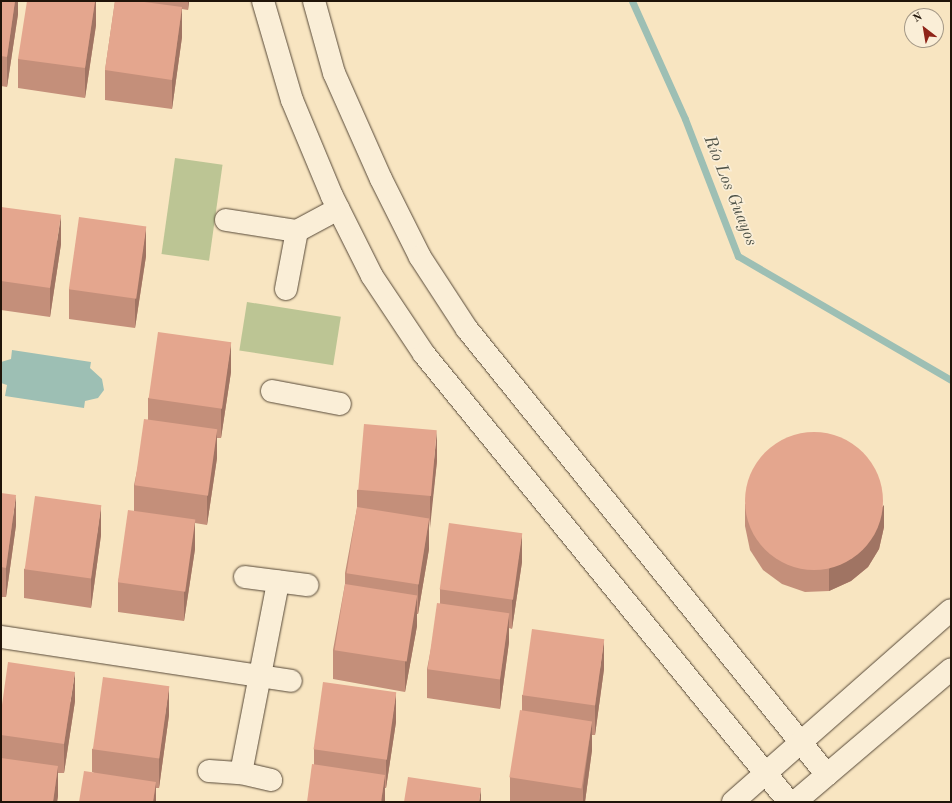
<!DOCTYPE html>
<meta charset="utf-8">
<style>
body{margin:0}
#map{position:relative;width:952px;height:803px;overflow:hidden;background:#f8e5c1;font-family:"Old Standard TT",serif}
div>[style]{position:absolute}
.green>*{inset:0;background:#bcc594;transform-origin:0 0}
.water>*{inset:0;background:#9dbfb4}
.stream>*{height:7px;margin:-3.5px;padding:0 3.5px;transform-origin:3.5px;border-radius:3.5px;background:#9dbfb4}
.roads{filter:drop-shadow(0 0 1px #564837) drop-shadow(0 0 1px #564837)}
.minor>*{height:22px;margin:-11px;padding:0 11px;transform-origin:11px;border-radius:11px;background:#faeed7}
.wall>*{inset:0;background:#c48f7a}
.shaded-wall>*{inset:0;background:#a07463}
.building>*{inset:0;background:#e4a68e;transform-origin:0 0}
.round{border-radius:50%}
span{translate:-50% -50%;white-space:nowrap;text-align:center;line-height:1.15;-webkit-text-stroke:3.5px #faeed7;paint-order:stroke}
.water-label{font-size:17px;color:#4c5045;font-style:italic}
.frame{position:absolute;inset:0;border:2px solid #201409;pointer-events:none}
.north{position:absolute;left:904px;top:8px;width:40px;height:40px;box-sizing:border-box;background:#faeed7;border:1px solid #a39785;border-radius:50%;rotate:329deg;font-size:11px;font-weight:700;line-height:16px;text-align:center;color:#201409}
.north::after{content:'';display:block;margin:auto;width:14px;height:18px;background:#8f2418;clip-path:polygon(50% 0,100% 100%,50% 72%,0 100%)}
</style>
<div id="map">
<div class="green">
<i style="left:175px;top:158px;width:48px;height:97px;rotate:8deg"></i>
<i style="left:247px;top:302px;width:95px;height:49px;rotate:9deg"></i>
</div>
<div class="water">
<i style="clip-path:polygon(12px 350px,91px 362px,90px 368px,102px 379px,104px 390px,98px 398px,85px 401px,84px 408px,5px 396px,7px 385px,1px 383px,1px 362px,11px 359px)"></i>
</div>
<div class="stream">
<i style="left:632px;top:1px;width:129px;rotate:65.8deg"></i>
<i style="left:685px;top:119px;width:147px;rotate:68.9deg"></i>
<i style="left:738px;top:256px;width:246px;rotate:30.2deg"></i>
</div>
<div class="roads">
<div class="minor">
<i style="left:263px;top:1px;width:103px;rotate:73.7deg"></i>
<i style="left:292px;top:100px;width:104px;rotate:67.4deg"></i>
<i style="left:332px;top:196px;width:89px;rotate:63.4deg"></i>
<i style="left:372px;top:276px;width:94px;rotate:56.3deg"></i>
<i style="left:424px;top:354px;width:578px;rotate:50.83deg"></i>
<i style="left:314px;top:1px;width:75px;rotate:74.5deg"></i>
<i style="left:334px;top:73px;width:116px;rotate:66.1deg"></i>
<i style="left:381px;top:179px;width:87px;rotate:63.4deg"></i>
<i style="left:420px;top:257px;width:86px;rotate:56.9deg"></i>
<i style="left:467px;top:329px;width:573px;rotate:51.09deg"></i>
<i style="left:226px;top:220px;width:72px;rotate:8.8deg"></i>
<i style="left:297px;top:231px;width:47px;rotate:-28.2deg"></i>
<i style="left:286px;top:289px;width:59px;rotate:-79.3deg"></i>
<i style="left:272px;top:391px;width:69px;rotate:10.8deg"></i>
<i style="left:245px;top:577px;width:63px;rotate:7.4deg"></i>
<i style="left:1px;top:637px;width:293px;rotate:8.6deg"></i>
<i style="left:209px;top:771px;width:32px;rotate:4deg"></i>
<i style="left:241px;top:773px;width:31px;rotate:13deg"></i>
<i style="left:241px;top:773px;width:195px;rotate:-79deg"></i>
<i style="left:733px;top:802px;width:290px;rotate:-41.4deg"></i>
<i style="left:795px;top:802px;width:205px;rotate:-40.4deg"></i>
</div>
</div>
<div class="wall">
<i style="clip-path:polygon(1px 1px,18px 1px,18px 14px,7px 87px,1px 86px)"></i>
<i style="clip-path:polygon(96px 1px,96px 25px,85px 98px,18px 88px,18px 59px)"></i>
<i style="clip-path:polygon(115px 1px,189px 1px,188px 10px,182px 9px,182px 37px,172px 109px,105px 100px,105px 70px)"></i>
<i style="clip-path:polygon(1px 207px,61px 244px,50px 317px,1px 310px)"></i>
<i style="clip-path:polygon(146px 256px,135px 328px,69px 319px,69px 289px)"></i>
<i style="clip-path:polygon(231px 372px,221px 438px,217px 438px,217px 458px,207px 525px,195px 523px,195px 549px,184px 621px,118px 612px,118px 582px,134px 511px,134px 485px,148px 419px,148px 398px)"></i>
<i style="clip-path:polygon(437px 461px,429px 528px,429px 549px,418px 614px,417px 614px,417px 626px,405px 692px,333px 679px,333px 650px,345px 584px,345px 573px,357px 508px,357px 490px)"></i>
<i style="clip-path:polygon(1px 493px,16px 525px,6px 597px,1px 597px)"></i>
<i style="clip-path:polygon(745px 504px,884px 527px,879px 549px,868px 567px,851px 581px,829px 591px,805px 592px,782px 584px,763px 570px,750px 550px,745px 526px)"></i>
<i style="clip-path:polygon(101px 535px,91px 608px,24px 598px,24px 569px)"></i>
<i style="clip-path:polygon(522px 562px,512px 629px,509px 628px,509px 642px,500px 709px,427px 698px,427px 669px,440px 603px,440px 589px)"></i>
<i style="clip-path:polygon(604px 669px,595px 735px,592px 735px,592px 750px,585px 802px,510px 802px,510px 777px,522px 711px,522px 695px)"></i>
<i style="clip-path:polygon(75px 701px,64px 773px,58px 773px,58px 796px,57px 802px,1px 802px,1px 712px)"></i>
<i style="clip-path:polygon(169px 715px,159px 788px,156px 788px,156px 802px,92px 772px,92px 749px)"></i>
<i style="clip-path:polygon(396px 722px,386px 788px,385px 788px,385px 802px,314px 765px,314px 749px)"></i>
</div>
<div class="shaded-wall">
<i style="clip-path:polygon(15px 1px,18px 1px,18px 14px,7px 87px,7px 57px)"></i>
<i style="clip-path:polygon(95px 1px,96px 1px,96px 25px,85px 98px,85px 68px)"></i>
<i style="clip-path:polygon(188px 1px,189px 1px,188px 10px)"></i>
<i style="clip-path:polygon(182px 7px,182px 37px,172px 109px,172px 80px)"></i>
<i style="clip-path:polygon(61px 215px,61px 244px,50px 317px,50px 288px)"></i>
<i style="clip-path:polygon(146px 226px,146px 256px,135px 328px,135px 299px)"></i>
<i style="clip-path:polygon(231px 342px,231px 372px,221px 438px,221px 409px)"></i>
<i style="clip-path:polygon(217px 429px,217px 458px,207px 525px,207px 495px)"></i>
<i style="clip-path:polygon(437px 431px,437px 461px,430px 528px,430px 498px)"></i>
<i style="clip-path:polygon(16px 495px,16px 525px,6px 597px,6px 568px)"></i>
<i style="clip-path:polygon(101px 505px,101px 535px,91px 608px,91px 578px)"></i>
<i style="clip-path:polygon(884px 505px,884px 527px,879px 549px,868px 567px,851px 581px,829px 591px,829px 569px)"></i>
<i style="clip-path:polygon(195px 519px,195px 549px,184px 621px,184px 592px)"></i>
<i style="clip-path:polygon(429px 519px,429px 549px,418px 614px,418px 585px)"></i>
<i style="clip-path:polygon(522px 533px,522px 562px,512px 629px,512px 599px)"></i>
<i style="clip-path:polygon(417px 596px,417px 626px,405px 692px,405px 662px)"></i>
<i style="clip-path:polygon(509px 613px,509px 642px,500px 709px,500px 679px)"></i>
<i style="clip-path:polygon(604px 639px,604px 669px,595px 735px,595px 706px)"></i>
<i style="clip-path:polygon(75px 672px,75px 701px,64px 773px,64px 744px)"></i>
<i style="clip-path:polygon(169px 686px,169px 715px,159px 788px,159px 759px)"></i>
<i style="clip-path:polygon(396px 692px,396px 722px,386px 788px,386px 759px)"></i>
<i style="clip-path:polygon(592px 721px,592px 750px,585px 802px,583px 802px,583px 787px)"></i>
<i style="clip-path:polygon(58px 766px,58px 796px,57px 802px,53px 802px)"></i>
<i style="clip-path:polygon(385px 775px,385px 802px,381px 802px)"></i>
<i style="clip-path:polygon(156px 782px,156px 802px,153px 802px)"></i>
<i style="clip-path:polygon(481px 788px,481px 802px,479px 802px)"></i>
</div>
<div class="building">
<i style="clip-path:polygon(1px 1px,15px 1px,7px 57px,1px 56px)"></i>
<i style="clip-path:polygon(27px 1px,95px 1px,85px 68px,18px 59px)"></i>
<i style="clip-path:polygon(115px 1px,137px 1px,182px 7px,172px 80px,105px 70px)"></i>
<i style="clip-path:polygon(1px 207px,61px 215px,50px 288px,1px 281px)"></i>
<i style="left:79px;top:217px;width:68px;height:73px;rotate:8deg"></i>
<i style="left:158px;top:332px;width:74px;height:67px;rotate:8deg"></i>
<i style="left:144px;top:419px;width:74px;height:67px;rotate:8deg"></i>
<i style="left:364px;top:424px;width:73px;height:66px;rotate:5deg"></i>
<i class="round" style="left:745px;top:432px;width:138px;height:138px"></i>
<i style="clip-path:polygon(1px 493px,16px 495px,6px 568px,1px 567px)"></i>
<i style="left:35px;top:496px;width:67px;height:74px;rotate:8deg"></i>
<i style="left:357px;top:507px;width:73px;height:67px;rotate:9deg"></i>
<i style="left:128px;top:510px;width:68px;height:73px;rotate:8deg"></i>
<i style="left:449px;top:523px;width:74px;height:67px;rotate:8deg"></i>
<i style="left:345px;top:584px;width:73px;height:67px;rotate:9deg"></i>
<i style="left:437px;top:603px;width:73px;height:67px;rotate:8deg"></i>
<i style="left:532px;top:629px;width:73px;height:67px;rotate:8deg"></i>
<i style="clip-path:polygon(8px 662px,75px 672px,64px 744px,1px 735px,1px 712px)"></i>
<i style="left:103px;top:677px;width:67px;height:73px;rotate:8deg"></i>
<i style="left:323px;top:682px;width:74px;height:68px;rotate:8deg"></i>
<i style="left:520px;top:710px;width:73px;height:68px;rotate:9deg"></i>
<i style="clip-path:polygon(1px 758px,58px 766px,53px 802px,1px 802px)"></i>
<i style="clip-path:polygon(312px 764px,385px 775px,381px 802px,307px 802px)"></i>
<i style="clip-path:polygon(84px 771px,156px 782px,153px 802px,79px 802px)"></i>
<i style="clip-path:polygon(408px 777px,481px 788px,479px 802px,404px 802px)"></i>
</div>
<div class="water-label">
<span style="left:730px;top:191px;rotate:68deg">Río Los Guayos</span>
</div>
<div class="frame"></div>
<div class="north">N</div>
</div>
